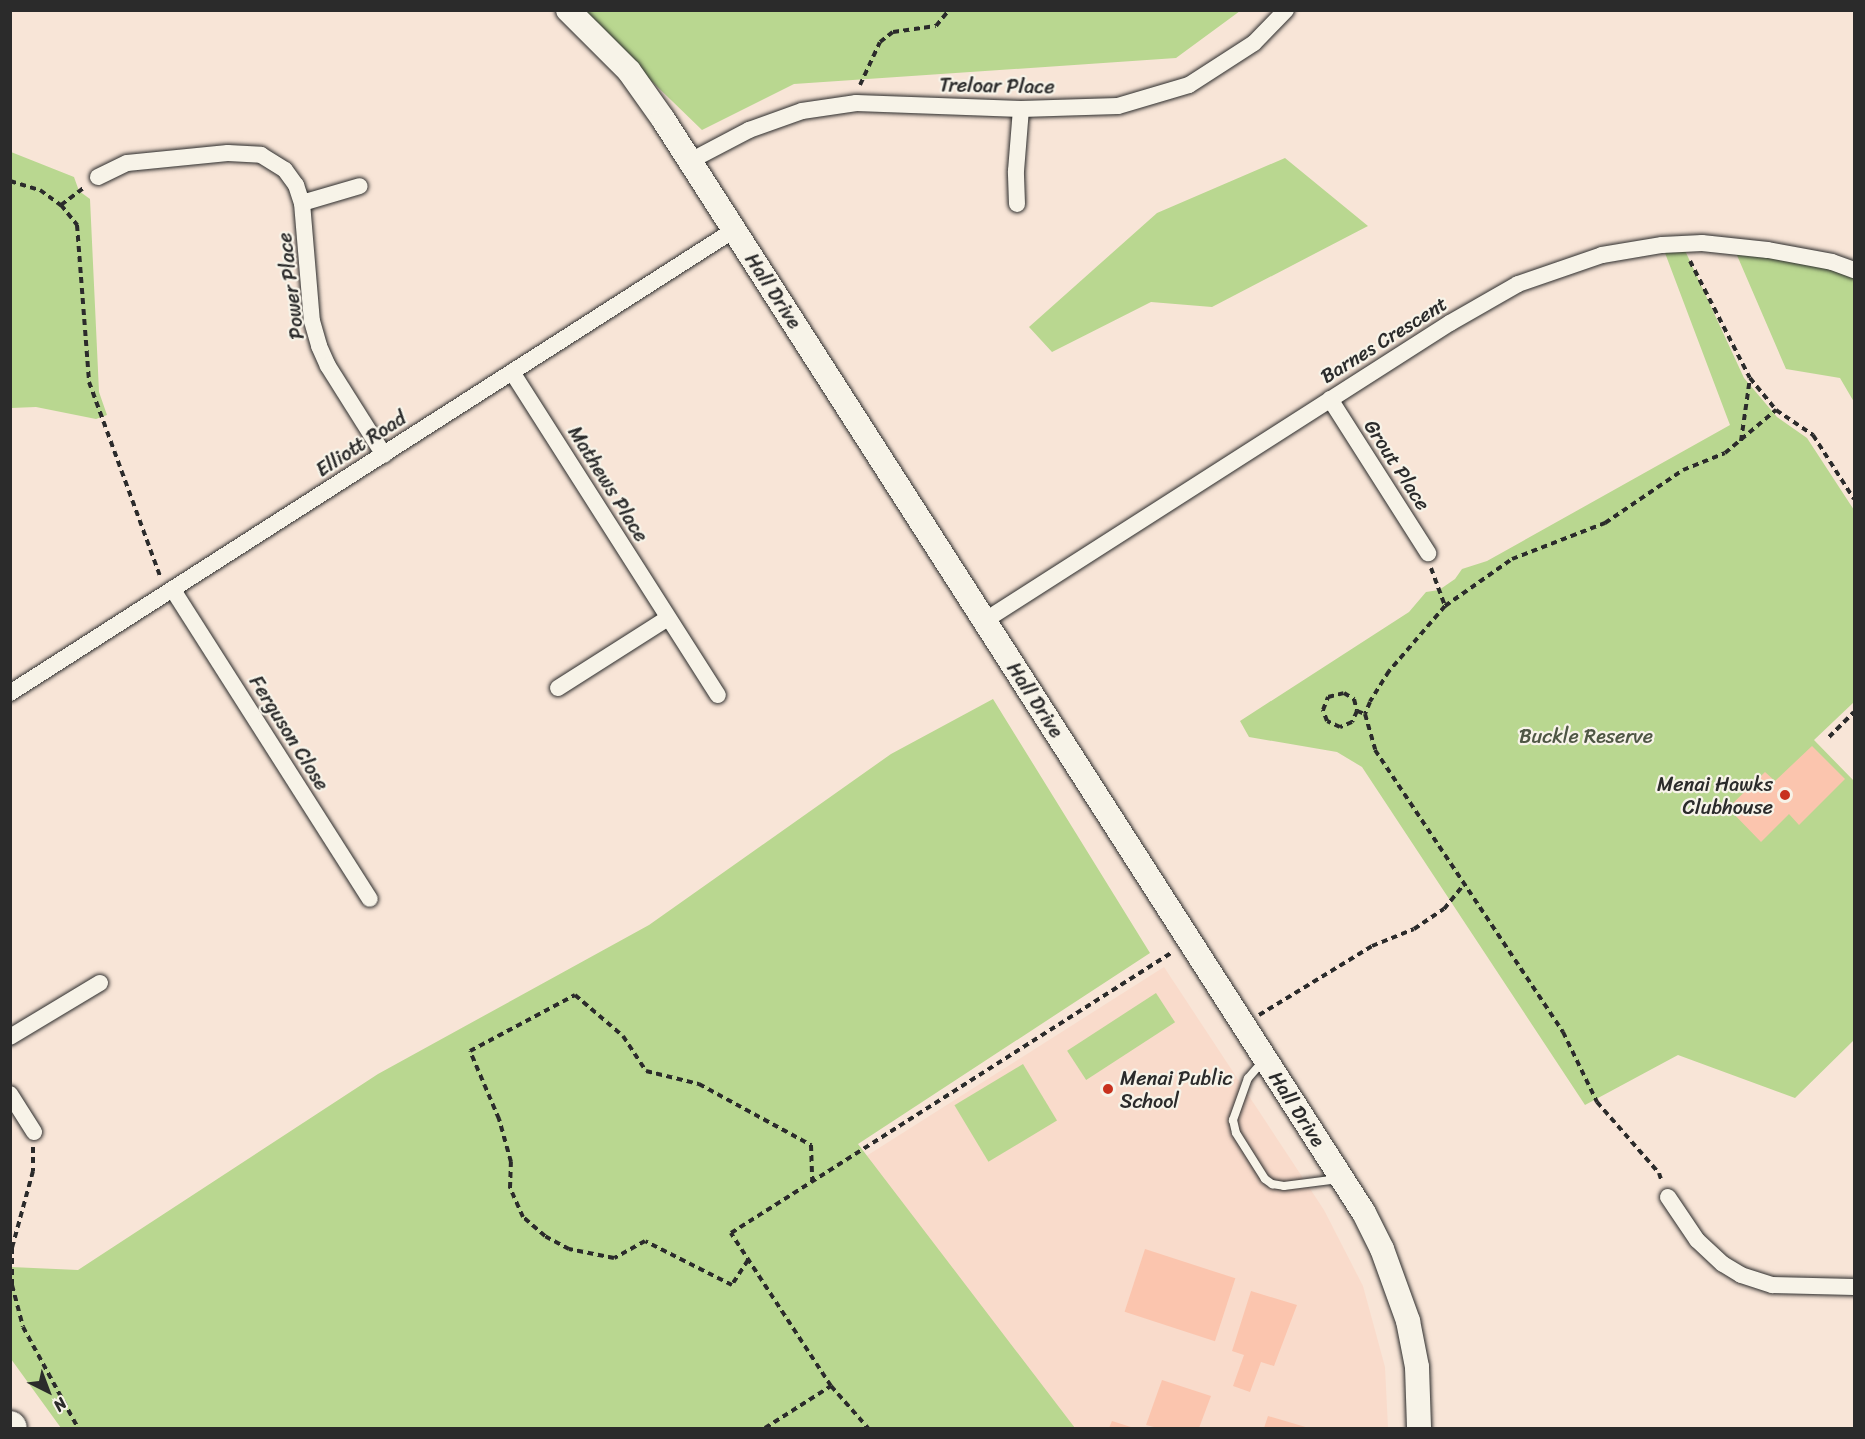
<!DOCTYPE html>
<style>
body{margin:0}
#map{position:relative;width:1865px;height:1439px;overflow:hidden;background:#f8e5d7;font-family:Sriracha,sans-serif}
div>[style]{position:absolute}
.built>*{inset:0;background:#f9dbcb}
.green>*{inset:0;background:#b9d790;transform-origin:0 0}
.building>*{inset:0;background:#fbc5ae;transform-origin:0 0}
.path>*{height:4px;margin-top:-2px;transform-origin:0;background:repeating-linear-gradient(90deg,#2b2b2b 0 6px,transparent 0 10.5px)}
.roads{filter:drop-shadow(0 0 2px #2b2b2b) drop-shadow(0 0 2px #2b2b2b)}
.lane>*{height:8px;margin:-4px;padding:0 4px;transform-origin:4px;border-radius:4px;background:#f7f3e8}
.street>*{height:16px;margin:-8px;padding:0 8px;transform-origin:8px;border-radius:8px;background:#f7f3e8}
.secondary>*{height:24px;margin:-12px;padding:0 12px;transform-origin:12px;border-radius:12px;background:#f7f3e8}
.highway>*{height:32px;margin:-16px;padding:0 16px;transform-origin:16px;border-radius:16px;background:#f7f3e8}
.dots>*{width:16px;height:16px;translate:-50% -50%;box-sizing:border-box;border:3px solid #f7f3e8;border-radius:50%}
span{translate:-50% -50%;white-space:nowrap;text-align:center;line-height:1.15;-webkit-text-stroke:4.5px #f7f3e8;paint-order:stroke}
.street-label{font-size:20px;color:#2b2b2b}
.park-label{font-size:20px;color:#4e5644}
.poi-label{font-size:20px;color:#2b2b2b}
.right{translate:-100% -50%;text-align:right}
.left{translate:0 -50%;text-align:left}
.frame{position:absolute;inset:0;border:12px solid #2b2b2b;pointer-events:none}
.north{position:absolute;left:18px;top:1361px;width:60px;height:60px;-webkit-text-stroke:4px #f7f3e8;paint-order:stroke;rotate:138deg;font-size:16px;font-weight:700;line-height:24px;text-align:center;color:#2b2b2b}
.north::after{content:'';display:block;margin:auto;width:21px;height:27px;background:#2b2b2b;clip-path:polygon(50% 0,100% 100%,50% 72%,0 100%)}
</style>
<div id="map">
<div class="built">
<i style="clip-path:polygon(1164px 967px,1324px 1210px,1363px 1286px,1385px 1367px,1388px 1428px,883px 1428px,745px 1233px)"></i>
</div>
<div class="green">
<i style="clip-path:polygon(579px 11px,1240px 11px,1176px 58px,794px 84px,702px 130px)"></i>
<i style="clip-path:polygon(11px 152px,74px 177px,79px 191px,90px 199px,99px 392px,107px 415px,96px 419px,36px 407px,11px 408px)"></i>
<i style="clip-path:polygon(1285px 158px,1368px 226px,1212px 307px,1151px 302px,1052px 352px,1029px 327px,1157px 213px)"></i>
<i style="clip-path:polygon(1682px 244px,1744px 378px,1777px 417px,1807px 438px,1854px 510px,1854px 702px,1814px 740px,1854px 781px,1854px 1040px,1795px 1098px,1678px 1055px,1585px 1105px,1362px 767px,1337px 752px,1249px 737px,1240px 721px,1409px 612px,1426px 592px,1439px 590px,1455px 579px,1462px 569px,1487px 561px,1730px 425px,1662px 245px)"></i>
<i style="clip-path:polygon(1733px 246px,1854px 270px,1854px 402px,1840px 378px,1786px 369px)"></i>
<i style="clip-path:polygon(993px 699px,1150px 953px,858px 1144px,1075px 1428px,61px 1428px,11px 1359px,11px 1267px,78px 1270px,378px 1074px,649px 925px,891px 754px)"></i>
<i style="left:1156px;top:993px;width:35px;height:106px;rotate:57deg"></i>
<i style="left:1023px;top:1064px;width:66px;height:80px;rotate:59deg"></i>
</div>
<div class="building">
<i style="clip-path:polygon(1812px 746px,1845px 779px,1799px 825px,1789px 814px,1761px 842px,1728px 808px,1765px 772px,1775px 781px)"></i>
<i style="left:1145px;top:1249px;width:95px;height:66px;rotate:18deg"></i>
<i style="clip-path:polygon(1251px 1291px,1297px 1305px,1274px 1366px,1261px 1362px,1250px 1392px,1233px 1386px,1244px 1355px,1232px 1351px)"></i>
<i style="clip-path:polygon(1162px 1380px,1211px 1396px,1199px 1428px,1158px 1428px,1146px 1425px)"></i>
<i style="clip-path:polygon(1268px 1416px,1309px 1428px,1264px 1428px)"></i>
<i style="clip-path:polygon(1112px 1421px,1134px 1428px,1109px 1428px)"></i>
</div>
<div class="path">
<i style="left:860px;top:85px;width:47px;rotate:-65.1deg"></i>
<i style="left:880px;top:42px;width:16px;rotate:-38deg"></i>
<i style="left:893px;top:32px;width:43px;rotate:-7.9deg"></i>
<i style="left:936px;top:26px;width:21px;rotate:-51deg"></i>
<i style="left:10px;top:181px;width:31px;rotate:17deg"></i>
<i style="left:40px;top:190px;width:26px;rotate:36deg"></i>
<i style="left:61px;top:205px;width:30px;rotate:-37deg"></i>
<i style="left:61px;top:205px;width:26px;rotate:51deg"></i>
<i style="left:77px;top:225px;width:157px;rotate:85.6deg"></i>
<i style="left:89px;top:382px;width:207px;rotate:69.9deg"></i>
<i style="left:1690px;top:261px;width:131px;rotate:62.9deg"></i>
<i style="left:1750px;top:378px;width:41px;rotate:50.9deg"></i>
<i style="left:1776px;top:410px;width:45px;rotate:34deg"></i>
<i style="left:1813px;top:435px;width:76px;rotate:57.4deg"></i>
<i style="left:1741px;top:441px;width:64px;rotate:-81.9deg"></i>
<i style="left:1431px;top:568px;width:40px;rotate:69.8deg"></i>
<i style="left:1445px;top:606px;width:86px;rotate:130.7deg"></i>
<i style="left:1389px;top:671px;width:36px;rotate:122deg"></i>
<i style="left:1370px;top:702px;width:13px;rotate:113deg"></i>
<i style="left:1365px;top:714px;width:37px;rotate:74deg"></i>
<i style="left:1375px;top:750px;width:339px;rotate:56.3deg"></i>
<i style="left:1563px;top:1032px;width:78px;rotate:64.1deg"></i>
<i style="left:1597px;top:1102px;width:94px;rotate:48.9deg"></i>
<i style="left:1659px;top:1173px;width:9px;rotate:72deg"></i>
<i style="left:1445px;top:606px;width:82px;rotate:-35deg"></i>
<i style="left:1512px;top:559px;width:100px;rotate:-21.2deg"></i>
<i style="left:1605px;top:523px;width:94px;rotate:-34.2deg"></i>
<i style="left:1683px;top:470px;width:45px;rotate:-22deg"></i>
<i style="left:1725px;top:453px;width:67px;rotate:-40.1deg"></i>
<i style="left:1357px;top:711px;width:12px;rotate:114deg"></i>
<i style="left:1352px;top:722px;width:13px;rotate:157deg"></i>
<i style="left:1340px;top:727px;width:14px;rotate:-155deg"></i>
<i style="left:1327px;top:721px;width:12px;rotate:-110deg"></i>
<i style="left:1323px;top:710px;width:14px;rotate:-69deg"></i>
<i style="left:1328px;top:697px;width:16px;rotate:-14deg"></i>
<i style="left:1344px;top:693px;width:12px;rotate:31deg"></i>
<i style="left:1354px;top:699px;width:12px;rotate:76deg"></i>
<i style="left:1357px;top:711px;width:9px;rotate:21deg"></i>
<i style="left:1829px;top:737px;width:35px;rotate:-45deg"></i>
<i style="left:1259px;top:1015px;width:132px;rotate:-31.4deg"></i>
<i style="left:1372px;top:946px;width:45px;rotate:-22deg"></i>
<i style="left:1414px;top:929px;width:36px;rotate:-34deg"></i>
<i style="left:1444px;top:909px;width:32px;rotate:-51deg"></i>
<i style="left:33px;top:1147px;width:24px;rotate:90deg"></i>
<i style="left:33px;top:1171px;width:80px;rotate:105.3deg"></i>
<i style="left:12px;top:1248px;width:37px;rotate:90deg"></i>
<i style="left:12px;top:1285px;width:43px;rotate:75.3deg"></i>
<i style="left:23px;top:1327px;width:115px;rotate:61.4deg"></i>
<i style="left:748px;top:1260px;width:30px;rotate:123deg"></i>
<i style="left:732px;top:1285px;width:97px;rotate:-153.2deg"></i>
<i style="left:645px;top:1241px;width:35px;rotate:151deg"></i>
<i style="left:614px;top:1258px;width:46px;rotate:-168.7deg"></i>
<i style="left:569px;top:1249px;width:27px;rotate:-152deg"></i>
<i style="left:545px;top:1236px;width:29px;rotate:-139deg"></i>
<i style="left:523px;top:1217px;width:32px;rotate:-114deg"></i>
<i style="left:510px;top:1188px;width:26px;rotate:-88deg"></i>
<i style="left:511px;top:1162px;width:45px;rotate:-105.6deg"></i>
<i style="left:499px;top:1119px;width:74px;rotate:-113.1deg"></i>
<i style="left:470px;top:1051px;width:119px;rotate:-28.1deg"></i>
<i style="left:575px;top:995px;width:63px;rotate:40.5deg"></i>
<i style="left:623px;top:1036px;width:42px;rotate:56.7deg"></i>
<i style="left:646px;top:1071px;width:55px;rotate:13.8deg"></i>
<i style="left:699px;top:1084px;width:128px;rotate:28.6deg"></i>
<i style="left:811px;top:1145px;width:37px;rotate:88deg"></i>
<i style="left:831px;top:1386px;width:183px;rotate:-123.2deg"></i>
<i style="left:731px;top:1233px;width:522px;rotate:-32.47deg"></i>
<i style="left:765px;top:1428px;width:78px;rotate:-32.5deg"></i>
<i style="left:831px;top:1386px;width:56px;rotate:48.6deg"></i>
</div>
<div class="roads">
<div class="lane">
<i style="left:1263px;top:1061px;width:23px;rotate:131deg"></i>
<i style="left:1248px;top:1078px;width:45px;rotate:109.7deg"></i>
<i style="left:1233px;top:1120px;width:13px;rotate:77deg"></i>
<i style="left:1236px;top:1133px;width:54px;rotate:57.8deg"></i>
<i style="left:1265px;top:1179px;width:9px;rotate:36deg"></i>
<i style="left:1272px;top:1184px;width:12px;rotate:9deg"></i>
<i style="left:1284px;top:1186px;width:55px;rotate:-7.3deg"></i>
</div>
<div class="street">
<i style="left:690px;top:161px;width:67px;rotate:-27.7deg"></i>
<i style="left:749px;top:130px;width:56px;rotate:-19.7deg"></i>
<i style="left:802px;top:111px;width:55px;rotate:-8.4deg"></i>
<i style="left:856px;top:103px;width:165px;rotate:2.1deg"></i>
<i style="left:1021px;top:109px;width:97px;rotate:-1.8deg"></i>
<i style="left:1118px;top:106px;width:74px;rotate:-16.5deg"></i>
<i style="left:1189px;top:85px;width:77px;rotate:-32.9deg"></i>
<i style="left:1254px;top:43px;width:46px;rotate:-45.9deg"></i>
<i style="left:98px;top:177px;width:32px;rotate:-26deg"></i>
<i style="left:127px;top:163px;width:101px;rotate:-5.7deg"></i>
<i style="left:228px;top:153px;width:33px;rotate:3deg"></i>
<i style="left:261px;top:155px;width:28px;rotate:32deg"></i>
<i style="left:285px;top:170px;width:19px;rotate:54deg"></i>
<i style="left:296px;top:185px;width:19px;rotate:72deg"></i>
<i style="left:302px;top:203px;width:118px;rotate:85.2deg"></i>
<i style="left:312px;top:321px;width:26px;rotate:74deg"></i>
<i style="left:319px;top:346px;width:22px;rotate:66deg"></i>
<i style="left:328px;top:366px;width:105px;rotate:57.8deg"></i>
<i style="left:302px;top:203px;width:60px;rotate:-16.3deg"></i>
<i style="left:1017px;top:204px;width:33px;rotate:-92deg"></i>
<i style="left:1016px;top:171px;width:62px;rotate:-85.4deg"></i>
<i style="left:512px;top:372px;width:383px;rotate:57.5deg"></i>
<i style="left:1330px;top:399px;width:183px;rotate:57.5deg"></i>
<i style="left:173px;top:590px;width:366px;rotate:57.5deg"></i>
<i style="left:984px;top:621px;width:553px;rotate:-32.6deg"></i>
<i style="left:1450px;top:323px;width:78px;rotate:-29.8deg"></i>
<i style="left:1518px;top:284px;width:89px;rotate:-19deg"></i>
<i style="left:1602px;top:255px;width:61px;rotate:-9.5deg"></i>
<i style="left:1662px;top:245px;width:40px;rotate:-2.9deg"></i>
<i style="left:1702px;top:243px;width:66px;rotate:6.1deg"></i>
<i style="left:1768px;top:250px;width:65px;rotate:10.6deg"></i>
<i style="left:1832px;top:262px;width:23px;rotate:20deg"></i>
<i style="left:558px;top:688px;width:130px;rotate:-32.5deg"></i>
<i style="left:10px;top:693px;width:859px;rotate:-32.6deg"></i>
<i style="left:10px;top:1037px;width:105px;rotate:-31deg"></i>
<i style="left:10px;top:1094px;width:45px;rotate:57.7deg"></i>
<i style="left:1668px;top:1197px;width:52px;rotate:56deg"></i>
<i style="left:1697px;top:1240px;width:35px;rotate:43deg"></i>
<i style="left:1723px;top:1264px;width:21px;rotate:31deg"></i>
<i style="left:1741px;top:1275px;width:33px;rotate:18deg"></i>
<i style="left:1772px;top:1285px;width:82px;rotate:1.4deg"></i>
</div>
<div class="secondary">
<i style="left:568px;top:10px;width:86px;rotate:45deg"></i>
<i style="left:629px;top:71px;width:59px;rotate:54.7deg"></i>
<i style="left:663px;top:119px;width:1299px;rotate:57.35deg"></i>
<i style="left:1364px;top:1213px;width:40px;rotate:63.4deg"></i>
<i style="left:1382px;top:1249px;width:77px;rotate:70.1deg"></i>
<i style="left:1408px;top:1321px;width:47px;rotate:78.9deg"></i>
<i style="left:1417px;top:1367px;width:61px;rotate:88.1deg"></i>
</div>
<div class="highway">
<i style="left:10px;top:1427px;width:1px;rotate:45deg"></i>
</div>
</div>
<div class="dots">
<i style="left:1785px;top:795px;background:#c8321e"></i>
<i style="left:1108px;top:1089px;background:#c8321e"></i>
</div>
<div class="street-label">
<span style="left:997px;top:86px;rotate:1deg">Treloar Place</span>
<span style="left:291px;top:286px;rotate:-97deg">Power Place</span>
<span style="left:773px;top:291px;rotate:57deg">Hall Drive</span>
<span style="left:1384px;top:340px;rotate:-32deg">Barnes Crescent</span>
<span style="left:361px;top:444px;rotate:-33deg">Elliott Road</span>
<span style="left:1397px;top:465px;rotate:57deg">Grout Place</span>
<span style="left:608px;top:484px;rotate:58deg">Mathews Place</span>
<span style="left:1035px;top:700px;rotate:57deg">Hall Drive</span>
<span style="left:289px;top:733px;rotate:58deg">Ferguson Close</span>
<span style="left:1297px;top:1109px;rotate:57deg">Hall Drive</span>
</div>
<div class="park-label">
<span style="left:1586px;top:736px">Buckle Reserve</span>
</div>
<div class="poi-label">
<span class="right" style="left:1773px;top:796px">Menai Hawks<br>Clubhouse</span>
<span class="left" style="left:1120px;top:1090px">Menai Public<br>School</span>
</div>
<div class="frame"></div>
<div class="north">N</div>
</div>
